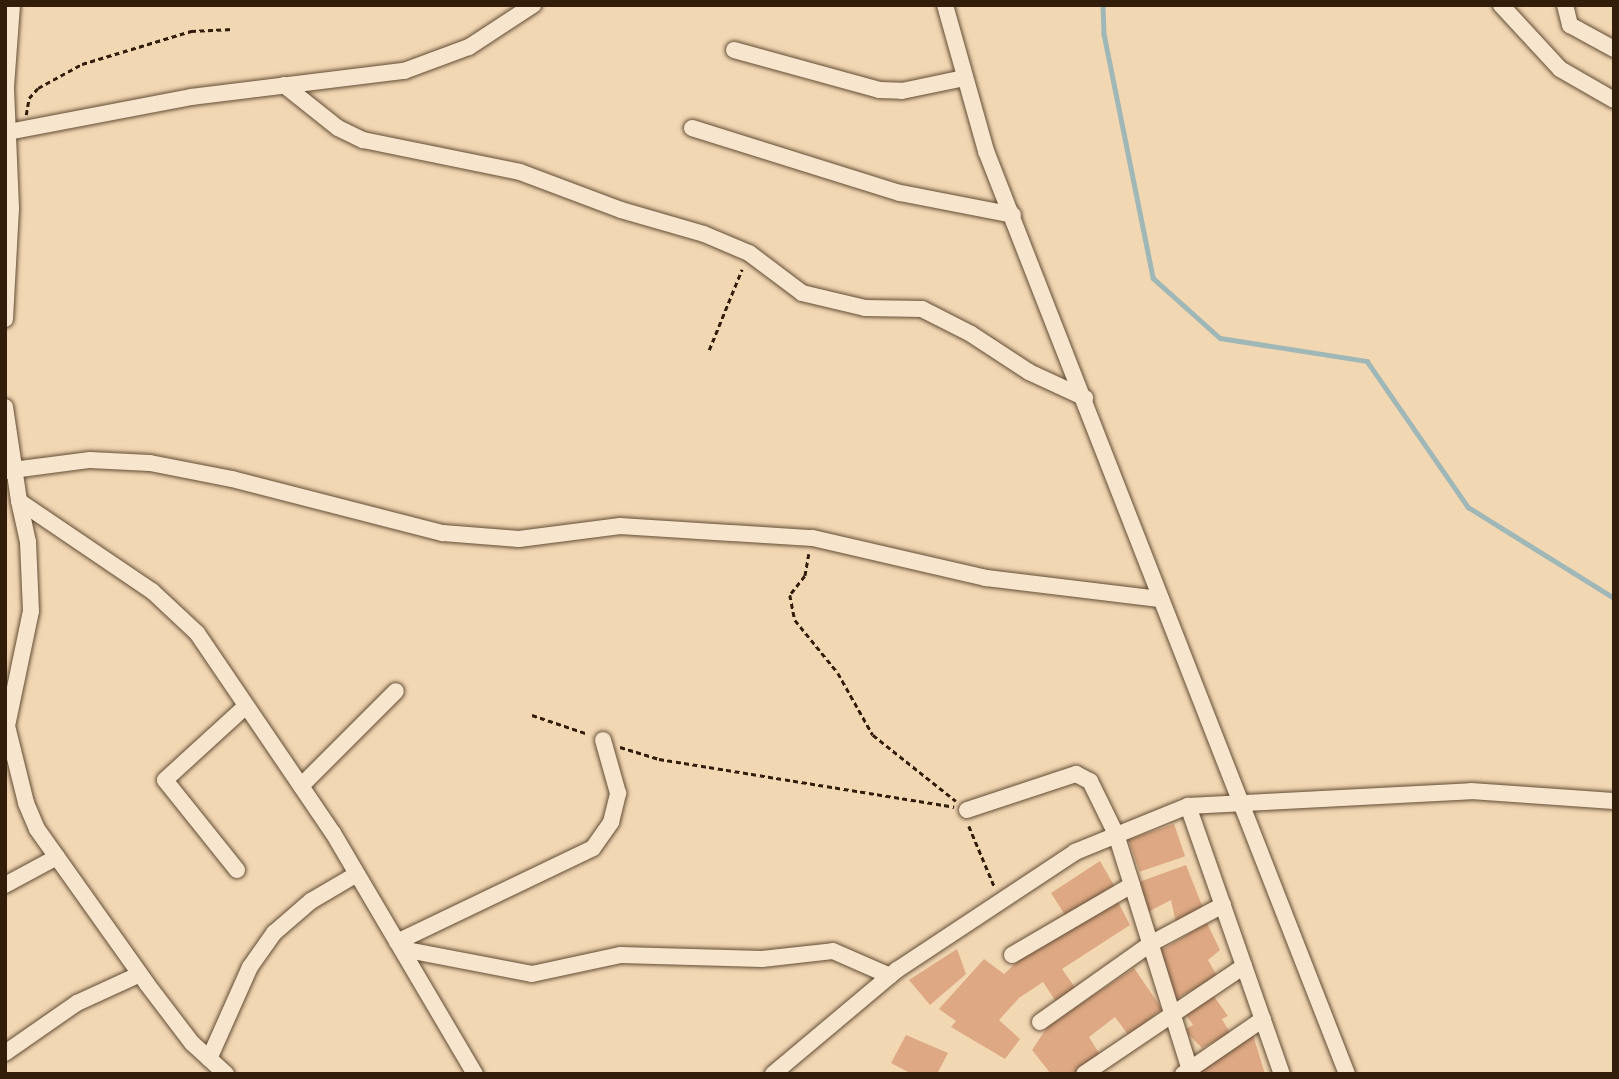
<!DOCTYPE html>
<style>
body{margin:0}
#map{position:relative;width:1619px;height:1079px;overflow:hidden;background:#f2d7b3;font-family:"Sorts Mill Goudy",serif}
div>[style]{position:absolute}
.stream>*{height:4.5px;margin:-2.25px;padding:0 2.25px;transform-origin:2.25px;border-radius:2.25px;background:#9fb7b7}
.building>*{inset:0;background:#dda883;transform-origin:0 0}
.path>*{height:2.5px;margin-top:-1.25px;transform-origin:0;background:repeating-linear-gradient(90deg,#321d0a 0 5px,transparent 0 8.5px)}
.roads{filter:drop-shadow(0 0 2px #624c34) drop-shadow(0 0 2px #624c34)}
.minor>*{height:16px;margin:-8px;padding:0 8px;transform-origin:8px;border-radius:8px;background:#f7e5ce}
span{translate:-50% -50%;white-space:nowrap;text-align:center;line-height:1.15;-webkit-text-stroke:5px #f7e5ce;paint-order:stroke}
.frame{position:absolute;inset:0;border:7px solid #321d0a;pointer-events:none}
</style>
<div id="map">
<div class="stream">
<i style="left:1103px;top:5px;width:29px;rotate:88deg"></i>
<i style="left:1104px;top:34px;width:249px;rotate:78.6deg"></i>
<i style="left:1153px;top:278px;width:90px;rotate:41.8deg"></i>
<i style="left:1220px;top:338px;width:149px;rotate:8.9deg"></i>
<i style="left:1367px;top:361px;width:178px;rotate:55.3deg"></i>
<i style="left:1468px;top:507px;width:172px;rotate:31.9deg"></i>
</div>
<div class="building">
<i style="left:1174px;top:824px;width:34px;height:48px;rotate:71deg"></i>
<i style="clip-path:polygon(1100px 861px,1115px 887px,1065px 915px,1051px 893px)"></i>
<i style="clip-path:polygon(1186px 865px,1205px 913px,1177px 927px,1171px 900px,1148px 912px,1139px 882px)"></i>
<i style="clip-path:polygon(1116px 898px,1130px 925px,1062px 969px,1076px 989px,1057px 1003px,1043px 982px,1019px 998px,999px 1020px,1020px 1039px,1005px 1059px,951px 1027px,956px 1021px,939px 1009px,984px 959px,1004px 974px,1033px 947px)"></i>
<i style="clip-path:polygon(1207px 923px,1220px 950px,1208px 960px,1217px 976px,1176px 999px,1157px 953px)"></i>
<i style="clip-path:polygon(957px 949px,966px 974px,930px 1005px,909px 980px)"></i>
<i style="clip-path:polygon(1134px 968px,1162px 1009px,1129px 1036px,1115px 1017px,1089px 1037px,1100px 1055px,1077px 1074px,1051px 1074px,1032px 1050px,1048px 1026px)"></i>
<i style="clip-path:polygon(1210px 991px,1228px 1016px,1222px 1019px,1230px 1033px,1202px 1048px,1184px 1030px,1193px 1025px,1181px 1008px)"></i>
<i style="clip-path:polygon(906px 1035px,948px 1053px,937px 1074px,912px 1074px,891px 1063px)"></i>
<i style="clip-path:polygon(1253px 1035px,1265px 1074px,1194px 1074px)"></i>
</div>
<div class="path">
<i style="left:26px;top:115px;width:17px;rotate:-80deg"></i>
<i style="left:29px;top:98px;width:13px;rotate:-48deg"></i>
<i style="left:38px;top:88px;width:50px;rotate:-28.6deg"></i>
<i style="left:82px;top:64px;width:114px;rotate:-16.8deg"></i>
<i style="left:191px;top:31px;width:42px;rotate:-2.7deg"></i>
<i style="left:709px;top:350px;width:87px;rotate:-67.8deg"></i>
<i style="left:809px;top:554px;width:22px;rotate:100deg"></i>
<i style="left:805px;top:576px;width:24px;rotate:128deg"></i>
<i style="left:790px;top:595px;width:25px;rotate:79deg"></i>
<i style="left:795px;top:620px;width:68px;rotate:50.9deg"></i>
<i style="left:838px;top:673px;width:71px;rotate:60.6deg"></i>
<i style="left:873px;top:735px;width:106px;rotate:38.5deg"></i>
<i style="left:532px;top:715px;width:59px;rotate:18.7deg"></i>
<i style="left:620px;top:747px;width:41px;rotate:17.1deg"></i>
<i style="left:659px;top:759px;width:299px;rotate:9.2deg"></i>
<i style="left:969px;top:826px;width:67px;rotate:67.2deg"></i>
</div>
<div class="roads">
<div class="minor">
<i style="left:945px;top:5px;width:152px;rotate:74.3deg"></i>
<i style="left:986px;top:151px;width:991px;rotate:68.64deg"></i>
<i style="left:1501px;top:5px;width:87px;rotate:47.3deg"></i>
<i style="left:1560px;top:69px;width:62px;rotate:29.9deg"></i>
<i style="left:1565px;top:5px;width:21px;rotate:76deg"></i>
<i style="left:1570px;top:25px;width:50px;rotate:28.6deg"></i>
<i style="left:734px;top:50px;width:150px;rotate:15.4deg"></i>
<i style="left:879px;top:90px;width:23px;rotate:2deg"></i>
<i style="left:902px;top:91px;width:63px;rotate:-11.8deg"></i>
<i style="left:284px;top:85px;width:69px;rotate:38.5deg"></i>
<i style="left:338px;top:128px;width:28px;rotate:26deg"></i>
<i style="left:363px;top:140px;width:160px;rotate:11.5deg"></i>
<i style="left:520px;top:172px;width:108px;rotate:20.6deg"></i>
<i style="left:621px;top:210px;width:86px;rotate:16.1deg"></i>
<i style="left:704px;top:234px;width:49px;rotate:22.9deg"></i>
<i style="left:749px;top:253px;width:66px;rotate:37deg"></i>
<i style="left:802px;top:293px;width:65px;rotate:13.4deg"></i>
<i style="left:865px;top:308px;width:57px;rotate:1deg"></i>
<i style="left:922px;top:309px;width:55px;rotate:27deg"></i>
<i style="left:971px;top:334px;width:69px;rotate:33.2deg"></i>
<i style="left:1029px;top:372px;width:62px;rotate:24.9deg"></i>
<i style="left:692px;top:128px;width:218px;rotate:17.4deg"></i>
<i style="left:900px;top:193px;width:115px;rotate:11deg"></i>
<i style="left:8px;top:132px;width:186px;rotate:-10.8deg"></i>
<i style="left:191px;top:97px;width:215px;rotate:-7deg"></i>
<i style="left:404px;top:71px;width:69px;rotate:-20.3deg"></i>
<i style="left:469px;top:47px;width:77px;rotate:-33.3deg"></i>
<i style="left:5px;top:319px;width:111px;rotate:-86.9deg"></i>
<i style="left:11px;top:208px;width:121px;rotate:-92.4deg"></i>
<i style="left:6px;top:87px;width:82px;rotate:-85.8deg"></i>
<i style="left:5px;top:407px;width:95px;rotate:81.5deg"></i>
<i style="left:19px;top:501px;width:161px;rotate:34.1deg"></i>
<i style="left:152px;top:591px;width:62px;rotate:43deg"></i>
<i style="left:197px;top:633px;width:242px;rotate:55.8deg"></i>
<i style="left:333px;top:833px;width:280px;rotate:59.5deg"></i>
<i style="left:5px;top:471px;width:86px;rotate:-7.4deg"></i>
<i style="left:90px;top:460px;width:60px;rotate:2.9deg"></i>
<i style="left:150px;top:463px;width:84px;rotate:11deg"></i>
<i style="left:232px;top:479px;width:218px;rotate:14.4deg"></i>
<i style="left:443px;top:533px;width:76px;rotate:4.5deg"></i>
<i style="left:519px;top:539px;width:102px;rotate:-7.3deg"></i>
<i style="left:620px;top:526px;width:193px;rotate:3.6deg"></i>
<i style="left:813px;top:538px;width:178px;rotate:13deg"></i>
<i style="left:986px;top:578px;width:175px;rotate:6.9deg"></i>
<i style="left:19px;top:501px;width:42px;rotate:77.6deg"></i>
<i style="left:28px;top:542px;width:69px;rotate:87.5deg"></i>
<i style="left:31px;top:611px;width:117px;rotate:101.8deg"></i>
<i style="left:7px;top:726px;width:79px;rotate:76.1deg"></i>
<i style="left:26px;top:803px;width:28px;rotate:67deg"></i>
<i style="left:37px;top:829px;width:190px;rotate:54.6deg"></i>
<i style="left:147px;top:984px;width:74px;rotate:52.7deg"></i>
<i style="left:192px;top:1043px;width:46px;rotate:42.4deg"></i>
<i style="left:301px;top:786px;width:134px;rotate:-45deg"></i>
<i style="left:1188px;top:806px;width:284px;rotate:70.7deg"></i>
<i style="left:967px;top:810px;width:115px;rotate:-18.3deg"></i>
<i style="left:1076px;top:774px;width:16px;rotate:27deg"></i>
<i style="left:1090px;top:781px;width:59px;rotate:63.9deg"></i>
<i style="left:1116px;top:834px;width:251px;rotate:72.6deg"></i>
<i style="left:237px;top:870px;width:115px;rotate:-128.7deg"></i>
<i style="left:165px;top:780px;width:108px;rotate:-42.4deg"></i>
<i style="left:5px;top:885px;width:59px;rotate:-28.3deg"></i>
<i style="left:397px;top:942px;width:217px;rotate:-25.6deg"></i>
<i style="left:593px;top:848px;width:32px;rotate:-55deg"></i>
<i style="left:611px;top:822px;width:30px;rotate:-76deg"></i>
<i style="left:618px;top:793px;width:55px;rotate:-105.8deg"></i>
<i style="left:402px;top:949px;width:132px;rotate:10.9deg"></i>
<i style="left:532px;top:974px;width:91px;rotate:-12.1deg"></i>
<i style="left:621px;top:955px;width:141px;rotate:1.6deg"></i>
<i style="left:762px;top:959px;width:71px;rotate:-6.4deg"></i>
<i style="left:833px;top:951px;width:62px;rotate:23.7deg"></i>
<i style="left:1012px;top:955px;width:139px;rotate:-30.3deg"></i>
<i style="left:1040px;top:1022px;width:135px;rotate:-35.3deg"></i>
<i style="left:1150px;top:944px;width:83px;rotate:-28.1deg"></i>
<i style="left:5px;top:1053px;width:88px;rotate:-34.8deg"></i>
<i style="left:77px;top:1003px;width:69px;rotate:-24.7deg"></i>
<i style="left:209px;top:1059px;width:101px;rotate:-66deg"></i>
<i style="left:250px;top:967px;width:42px;rotate:-54.8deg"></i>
<i style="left:274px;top:933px;width:49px;rotate:-40.9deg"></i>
<i style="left:311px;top:901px;width:53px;rotate:-30.4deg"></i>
<i style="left:773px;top:1074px;width:162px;rotate:-40deg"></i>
<i style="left:897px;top:970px;width:214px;rotate:-33.5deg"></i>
<i style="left:1075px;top:852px;width:122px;rotate:-22.2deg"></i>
<i style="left:1188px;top:806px;width:283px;rotate:-3deg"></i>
<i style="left:1471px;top:791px;width:143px;rotate:4deg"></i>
<i style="left:1084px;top:1074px;width:193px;rotate:-34deg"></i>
<i style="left:1183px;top:1074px;width:97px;rotate:-34.5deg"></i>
</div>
</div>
<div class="frame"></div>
</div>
